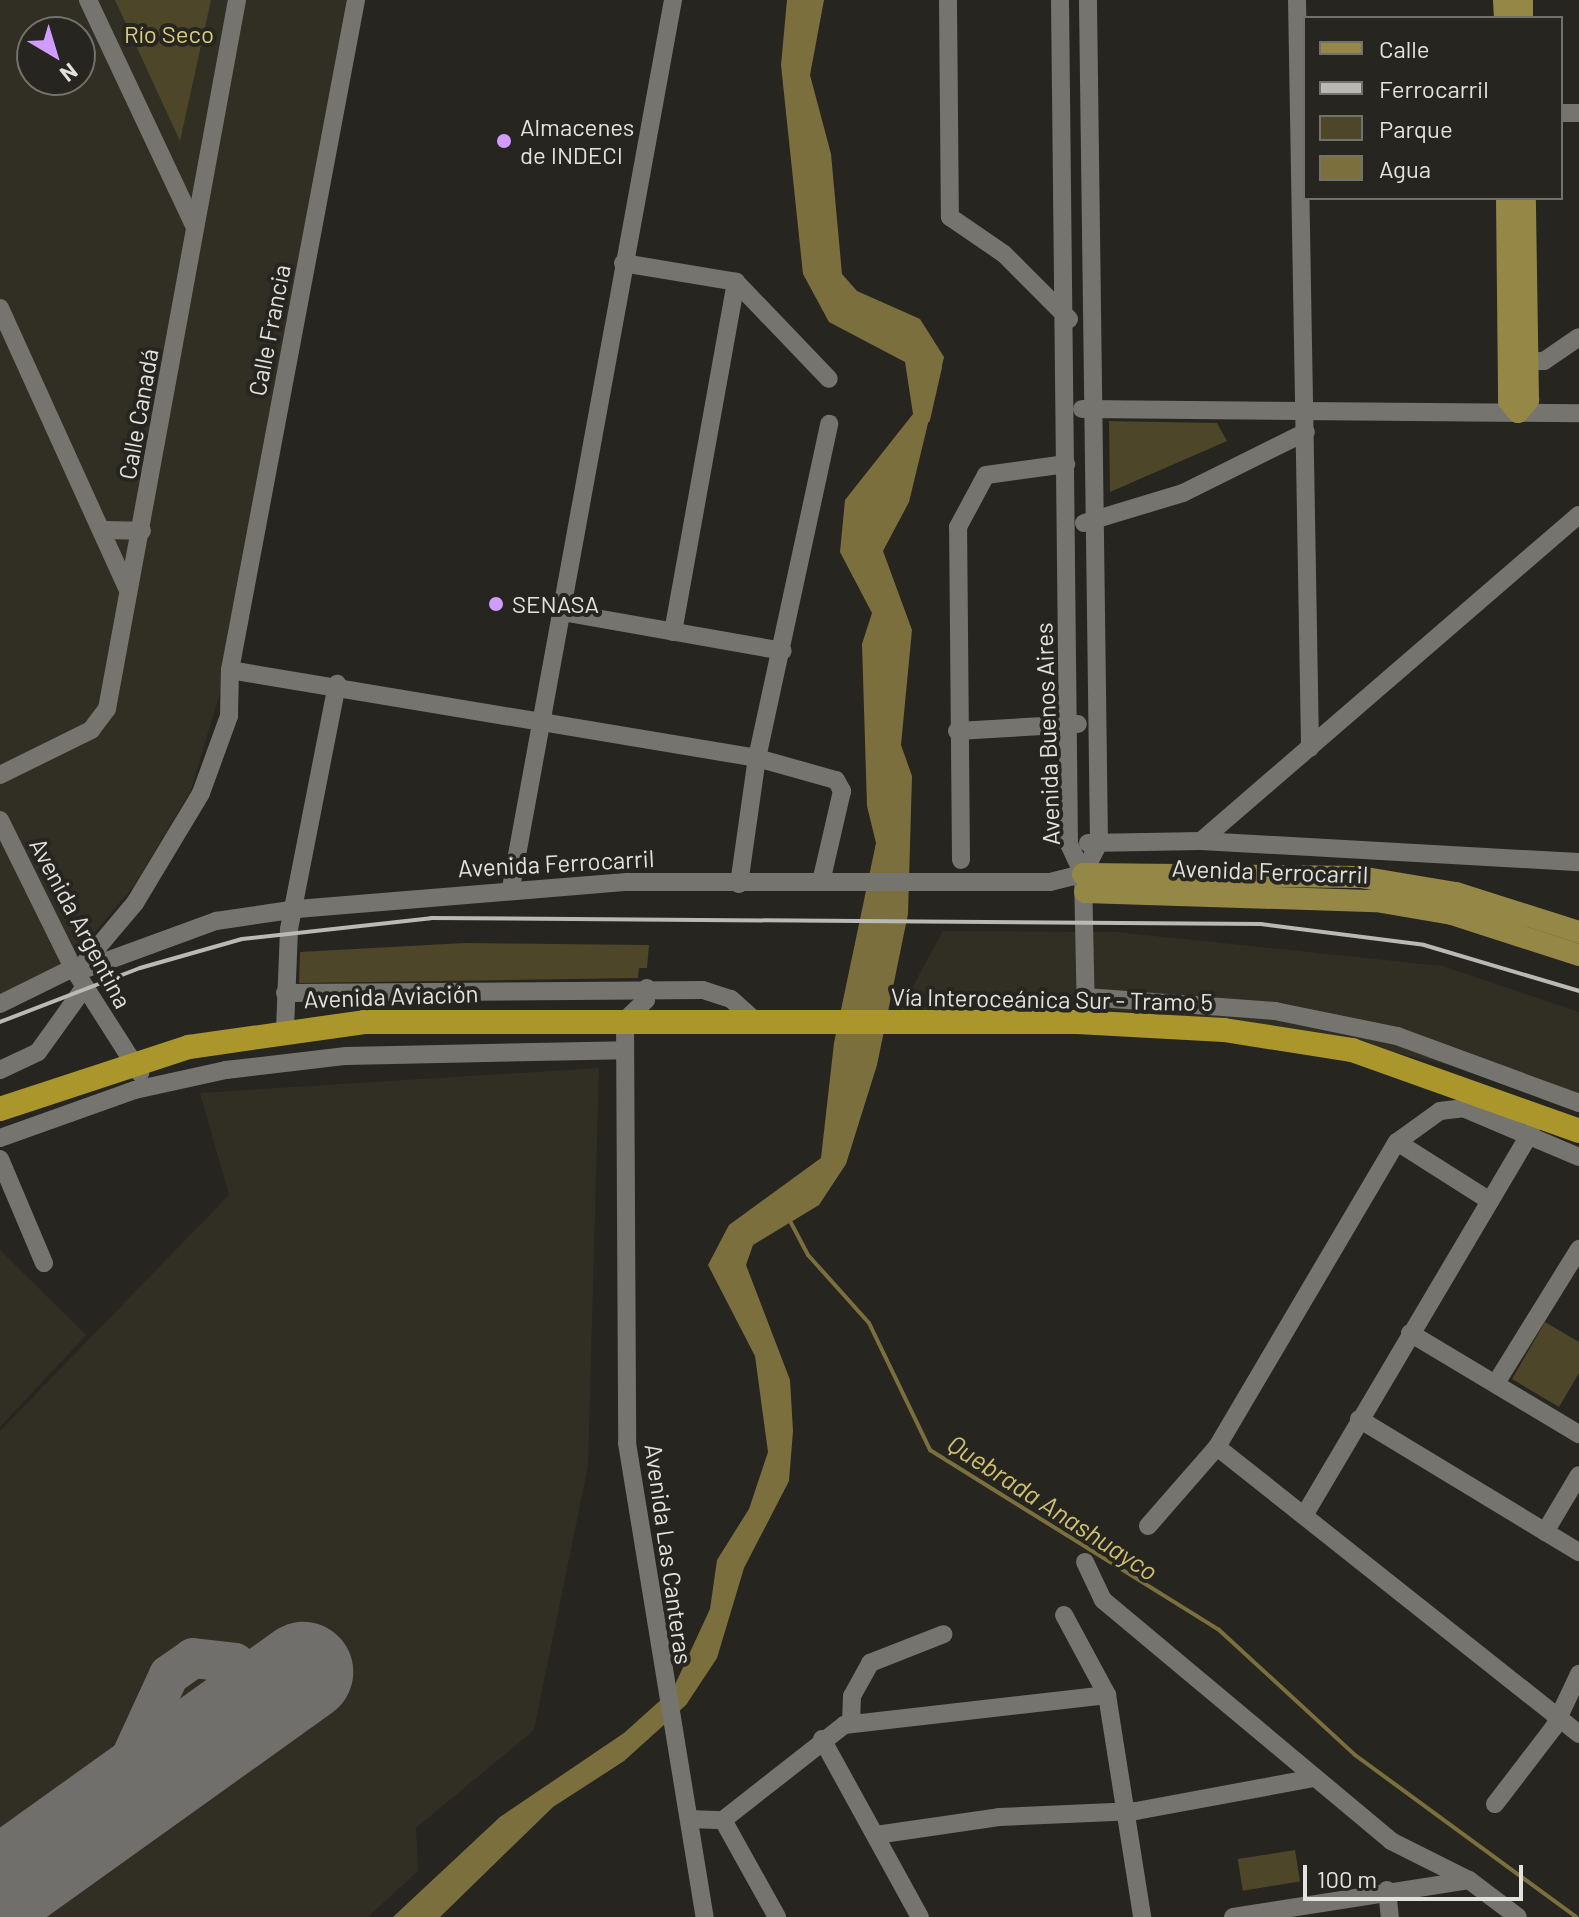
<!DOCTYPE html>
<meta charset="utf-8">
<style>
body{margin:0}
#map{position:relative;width:1579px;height:1917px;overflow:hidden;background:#262520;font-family:Barlow,sans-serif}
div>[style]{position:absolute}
.built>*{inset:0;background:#312f24}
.green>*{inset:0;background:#4d4629;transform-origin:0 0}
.water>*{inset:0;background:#7b703d}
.stream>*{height:4px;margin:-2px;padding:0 2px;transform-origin:2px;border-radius:2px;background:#7b703d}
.taxiway>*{height:40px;margin:-20px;padding:0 20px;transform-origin:20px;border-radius:20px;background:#706f6b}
.runway>*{height:100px;margin:-50px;padding:0 50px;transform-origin:50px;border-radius:50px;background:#706f6b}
.minor>*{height:18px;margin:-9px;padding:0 9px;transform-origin:9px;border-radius:9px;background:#75746e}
.major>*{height:22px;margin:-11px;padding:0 11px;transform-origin:11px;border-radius:11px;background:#958846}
.highway>*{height:24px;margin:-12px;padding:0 12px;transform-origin:12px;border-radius:12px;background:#ab962b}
.rail>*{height:4px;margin:-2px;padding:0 2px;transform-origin:2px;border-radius:2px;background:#bab9b6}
.dots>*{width:22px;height:22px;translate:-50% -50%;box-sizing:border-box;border:4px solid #262520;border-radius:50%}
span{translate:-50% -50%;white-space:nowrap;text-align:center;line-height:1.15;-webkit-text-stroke:8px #262520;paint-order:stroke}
.park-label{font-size:24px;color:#ddcc7d}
.poi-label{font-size:24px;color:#e3e2df}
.left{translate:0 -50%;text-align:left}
.street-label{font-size:24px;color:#e3e2df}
.water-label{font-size:26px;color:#d1c070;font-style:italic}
.legend{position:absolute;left:1303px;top:16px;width:260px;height:184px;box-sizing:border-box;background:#262520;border:2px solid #72716c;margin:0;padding:10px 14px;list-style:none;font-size:24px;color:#e3e2df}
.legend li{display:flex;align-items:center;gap:16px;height:40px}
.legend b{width:40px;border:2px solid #72716c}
.north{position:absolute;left:16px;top:16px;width:80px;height:80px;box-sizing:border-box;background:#262520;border:2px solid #72716c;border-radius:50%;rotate:142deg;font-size:22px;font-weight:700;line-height:32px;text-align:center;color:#e3e2df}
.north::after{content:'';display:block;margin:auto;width:28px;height:36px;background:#d09dfe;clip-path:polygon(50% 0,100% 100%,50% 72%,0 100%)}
.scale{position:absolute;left:1303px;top:1865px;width:220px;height:36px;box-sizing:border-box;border:4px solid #e3e2df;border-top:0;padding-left:10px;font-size:24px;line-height:28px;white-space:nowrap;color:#e3e2df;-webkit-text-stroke:6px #262520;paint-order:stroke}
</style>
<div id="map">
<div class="built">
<i style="clip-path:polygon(evenodd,0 0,359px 0,225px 676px,191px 790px,134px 886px,59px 974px,0 1004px,0 0,32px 32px,80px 32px,80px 80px,32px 80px,32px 32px)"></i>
<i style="clip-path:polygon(943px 931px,1116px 932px,1442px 966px,1579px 1012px,1579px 1112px,1458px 1067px,1273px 1025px,1115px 1010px,899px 1012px)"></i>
<i style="clip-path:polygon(599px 1068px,588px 1466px,534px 1730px,416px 1828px,418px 1871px,368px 1917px,0 1917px,0 1431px,229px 1195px,200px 1093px)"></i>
<i style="clip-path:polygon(0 1250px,86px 1335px,0 1427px)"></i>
</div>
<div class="green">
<i style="clip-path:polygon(115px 0,211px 0,180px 141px)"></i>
<i style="clip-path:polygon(1109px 421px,1217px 423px,1227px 441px,1110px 492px)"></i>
<i style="clip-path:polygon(465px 943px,649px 945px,647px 968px,639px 968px,638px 978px,299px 983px,300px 952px)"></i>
<i style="clip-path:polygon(1545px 1322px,1579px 1342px,1579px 1373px,1559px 1407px,1512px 1379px)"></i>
<i style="left:1295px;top:1850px;width:32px;height:58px;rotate:81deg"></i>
</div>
<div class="water">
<i style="clip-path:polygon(787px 0,824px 0,810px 75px,831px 154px,842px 274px,857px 291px,920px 319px,944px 357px,909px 502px,883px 551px,912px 630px,901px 745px,912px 776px,908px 914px,877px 1065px,846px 1164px,819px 1205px,753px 1245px,746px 1265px,790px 1380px,793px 1431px,789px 1481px,744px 1568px,717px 1658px,686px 1705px,624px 1761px,553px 1807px,440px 1917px,393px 1917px,500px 1817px,624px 1733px,673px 1689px,710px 1609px,717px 1560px,749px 1509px,768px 1452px,755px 1356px,708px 1265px,729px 1225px,821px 1158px,834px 1043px,876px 843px,867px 806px,862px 644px,872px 613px,840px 552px,845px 500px,913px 414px,905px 362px,829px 322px,803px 274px,781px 65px)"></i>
</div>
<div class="stream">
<i style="left:928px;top:420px;width:54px;rotate:-77.2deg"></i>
<i style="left:789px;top:1219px;width:41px;rotate:62.2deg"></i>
<i style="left:808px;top:1255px;width:91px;rotate:48.1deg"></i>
<i style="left:869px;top:1323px;width:141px;rotate:64.3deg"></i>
<i style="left:930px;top:1450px;width:339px;rotate:31.9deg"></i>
<i style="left:1218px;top:1629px;width:186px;rotate:42.6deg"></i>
<i style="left:1355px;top:1755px;width:274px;rotate:36.2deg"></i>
</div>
<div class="taxiway">
<i style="left:105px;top:1814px;width:153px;rotate:-65.3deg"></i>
<i style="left:169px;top:1675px;width:29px;rotate:-35deg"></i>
<i style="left:193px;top:1658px;width:42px;rotate:6.8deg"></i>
<i style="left:235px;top:1663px;width:47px;rotate:56.3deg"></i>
<i style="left:261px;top:1702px;width:35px;rotate:105deg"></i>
<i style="left:252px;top:1736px;width:32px;rotate:145deg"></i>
<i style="left:226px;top:1754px;width:69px;rotate:162.3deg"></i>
</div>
<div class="runway">
<i style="left:0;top:1889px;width:373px;rotate:-35.6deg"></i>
</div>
<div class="minor">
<i style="left:88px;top:0;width:251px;rotate:64.8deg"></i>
<i style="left:948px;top:0;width:217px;rotate:89.5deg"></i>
<i style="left:950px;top:217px;width:65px;rotate:34.4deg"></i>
<i style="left:1004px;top:254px;width:92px;rotate:45deg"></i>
<i style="left:1060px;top:0;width:844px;rotate:89.39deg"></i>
<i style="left:1069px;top:844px;width:33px;rotate:65deg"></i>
<i style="left:1083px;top:874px;width:149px;rotate:88.8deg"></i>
<i style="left:1297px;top:0;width:748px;rotate:89deg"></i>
<i style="left:1561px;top:113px;width:18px"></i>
<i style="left:623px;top:263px;width:115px;rotate:9.5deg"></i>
<i style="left:736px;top:282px;width:134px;rotate:46.2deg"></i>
<i style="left:0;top:308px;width:307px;rotate:65.6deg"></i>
<i style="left:1513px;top:363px;width:31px;rotate:-4deg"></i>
<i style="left:1544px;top:361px;width:42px;rotate:-34.4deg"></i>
<i style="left:1082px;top:409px;width:497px;rotate:0.5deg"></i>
<i style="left:1084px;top:523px;width:103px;rotate:-16.9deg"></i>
<i style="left:1183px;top:493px;width:137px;rotate:-26.4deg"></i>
<i style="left:103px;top:530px;width:39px;rotate:1deg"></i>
<i style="left:562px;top:612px;width:224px;rotate:10deg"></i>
<i style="left:673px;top:632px;width:356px;rotate:-79.8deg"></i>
<i style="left:230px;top:670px;width:682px;rotate:-79.35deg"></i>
<i style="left:957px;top:731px;width:121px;rotate:-3.3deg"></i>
<i style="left:0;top:775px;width:102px;rotate:-26.3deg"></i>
<i style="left:91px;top:730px;width:26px;rotate:-53deg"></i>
<i style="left:107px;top:709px;width:721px;rotate:-79.61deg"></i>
<i style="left:0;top:820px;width:165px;rotate:63.7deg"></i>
<i style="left:73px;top:968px;width:125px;rotate:57.5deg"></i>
<i style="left:1201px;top:841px;width:499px;rotate:-40.8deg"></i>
<i style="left:1088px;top:843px;width:113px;rotate:-1deg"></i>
<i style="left:1201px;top:841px;width:379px;rotate:3.2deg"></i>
<i style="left:961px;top:860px;width:333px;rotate:-90.5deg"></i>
<i style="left:958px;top:527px;width:59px;rotate:-61.7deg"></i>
<i style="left:986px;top:475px;width:81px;rotate:-7.8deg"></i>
<i style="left:1083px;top:874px;width:35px;rotate:-63deg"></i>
<i style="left:1099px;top:843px;width:843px;rotate:-90.75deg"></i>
<i style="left:739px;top:884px;width:127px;rotate:-81.9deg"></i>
<i style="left:757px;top:758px;width:342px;rotate:-77.8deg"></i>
<i style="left:511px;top:888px;width:903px;rotate:-79.66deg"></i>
<i style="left:82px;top:970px;width:143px;rotate:-20.1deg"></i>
<i style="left:216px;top:921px;width:82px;rotate:-8.4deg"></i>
<i style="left:297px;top:909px;width:331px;rotate:-4.7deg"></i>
<i style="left:627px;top:882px;width:423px"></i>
<i style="left:1050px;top:882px;width:34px;rotate:-14deg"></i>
<i style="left:76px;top:973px;width:92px;rotate:-49.9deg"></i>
<i style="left:135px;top:903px;width:128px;rotate:-59deg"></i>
<i style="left:201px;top:793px;width:82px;rotate:-70deg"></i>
<i style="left:229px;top:716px;width:46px;rotate:-88.8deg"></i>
<i style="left:230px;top:670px;width:534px;rotate:9.48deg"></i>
<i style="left:757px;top:758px;width:82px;rotate:15.6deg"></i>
<i style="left:836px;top:780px;width:13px;rotate:61deg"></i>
<i style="left:842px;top:791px;width:93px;rotate:103deg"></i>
<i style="left:647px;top:988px;width:12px;rotate:95deg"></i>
<i style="left:646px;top:1000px;width:29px;rotate:136deg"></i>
<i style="left:625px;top:1020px;width:423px;rotate:89.7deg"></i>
<i style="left:627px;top:1443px;width:480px;rotate:80.7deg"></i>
<i style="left:285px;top:993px;width:418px;rotate:-0.4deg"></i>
<i style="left:703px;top:990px;width:29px;rotate:18deg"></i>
<i style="left:731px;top:999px;width:38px;rotate:42deg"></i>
<i style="left:1086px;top:997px;width:190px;rotate:4.2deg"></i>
<i style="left:1275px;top:1011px;width:125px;rotate:11.6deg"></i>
<i style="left:1397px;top:1036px;width:194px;rotate:20.2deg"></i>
<i style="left:0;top:1004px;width:81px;rotate:-26.3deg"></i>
<i style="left:285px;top:1029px;width:100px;rotate:-87.7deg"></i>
<i style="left:289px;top:929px;width:250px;rotate:-78.9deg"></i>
<i style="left:0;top:1070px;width:42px;rotate:-25.3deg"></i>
<i style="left:38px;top:1052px;width:79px;rotate:-54.3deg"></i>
<i style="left:0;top:1138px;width:143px;rotate:-19.6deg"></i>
<i style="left:135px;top:1090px;width:93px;rotate:-12.4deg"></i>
<i style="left:226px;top:1070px;width:121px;rotate:-6.7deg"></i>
<i style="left:346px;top:1056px;width:279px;rotate:-1.2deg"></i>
<i style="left:1397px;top:1142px;width:110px;rotate:32.4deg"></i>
<i style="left:0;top:1159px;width:113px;rotate:67.1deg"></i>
<i style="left:1410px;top:1333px;width:197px;rotate:30.9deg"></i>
<i style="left:1496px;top:1383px;width:158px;rotate:-58.2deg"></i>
<i style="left:1359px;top:1419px;width:257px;rotate:31.2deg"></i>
<i style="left:1217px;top:1447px;width:462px;rotate:38.4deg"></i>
<i style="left:1305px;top:1514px;width:444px;rotate:-59.4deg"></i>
<i style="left:1148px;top:1526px;width:105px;rotate:-48.9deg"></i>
<i style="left:1217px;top:1447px;width:354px;rotate:-59.5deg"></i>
<i style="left:1397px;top:1142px;width:53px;rotate:-35.8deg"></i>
<i style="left:1440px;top:1111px;width:23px;rotate:-7deg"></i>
<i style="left:1463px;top:1108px;width:126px;rotate:22.9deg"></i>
<i style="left:1545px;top:1532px;width:66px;rotate:-59.2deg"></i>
<i style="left:1085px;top:1562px;width:42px;rotate:64.7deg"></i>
<i style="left:1103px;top:1600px;width:376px;rotate:39.9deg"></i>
<i style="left:1391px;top:1841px;width:87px;rotate:26.6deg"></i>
<i style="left:1469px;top:1880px;width:61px;rotate:37.1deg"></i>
<i style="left:1064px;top:1615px;width:91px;rotate:61.7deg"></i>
<i style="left:1107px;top:1695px;width:225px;rotate:81deg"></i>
<i style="left:851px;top:1724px;width:28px;rotate:-88deg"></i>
<i style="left:852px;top:1696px;width:38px;rotate:-61deg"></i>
<i style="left:870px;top:1663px;width:79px;rotate:-21.4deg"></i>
<i style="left:822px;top:1739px;width:203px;rotate:61.2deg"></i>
<i style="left:1495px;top:1804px;width:97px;rotate:-52.5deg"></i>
<i style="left:1554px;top:1727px;width:59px;rotate:-64.7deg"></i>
<i style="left:689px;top:1819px;width:34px;rotate:2deg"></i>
<i style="left:723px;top:1820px;width:154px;rotate:-38.1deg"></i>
<i style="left:844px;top:1725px;width:265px;rotate:-6.5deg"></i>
<i style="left:723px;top:1820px;width:111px;rotate:60.9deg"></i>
<i style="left:876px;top:1835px;width:124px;rotate:-8.3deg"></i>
<i style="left:999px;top:1817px;width:137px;rotate:-2.5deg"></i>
<i style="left:1136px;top:1811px;width:181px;rotate:-10.5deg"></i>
<i style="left:1387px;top:1890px;width:27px;rotate:84deg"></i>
<i style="left:1233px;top:1917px;width:239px;rotate:-8.9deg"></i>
</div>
<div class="major">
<i style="left:1504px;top:0;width:18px;rotate:87deg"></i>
<i style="left:1522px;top:0;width:18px;rotate:90deg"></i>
<i style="left:1507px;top:198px;width:203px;rotate:89.4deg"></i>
<i style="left:1509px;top:401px;width:14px;rotate:51deg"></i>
<i style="left:1518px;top:412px;width:16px;rotate:-50deg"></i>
<i style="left:1528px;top:400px;width:202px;rotate:-90.9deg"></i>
<i style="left:1083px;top:874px;width:277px;rotate:0.6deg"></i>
<i style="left:1360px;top:877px;width:97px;rotate:9.5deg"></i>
<i style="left:1456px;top:893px;width:129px;rotate:17.6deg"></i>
<i style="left:1085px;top:892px;width:291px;rotate:1.8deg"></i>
<i style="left:1376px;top:901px;width:77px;rotate:9.7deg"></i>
<i style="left:1452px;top:914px;width:133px;rotate:17.9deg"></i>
</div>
<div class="highway">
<i style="left:0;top:1109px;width:199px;rotate:-18.2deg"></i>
<i style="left:189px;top:1047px;width:177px;rotate:-8.1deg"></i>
<i style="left:364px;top:1022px;width:713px"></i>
<i style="left:1077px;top:1022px;width:147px;rotate:3.1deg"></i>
<i style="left:1224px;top:1030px;width:130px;rotate:8.9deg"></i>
<i style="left:1352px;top:1050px;width:241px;rotate:19.6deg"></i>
</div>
<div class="rail">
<i style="left:0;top:1022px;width:150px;rotate:-21.1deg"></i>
<i style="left:140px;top:968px;width:106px;rotate:-15.9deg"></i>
<i style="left:242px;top:939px;width:190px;rotate:-6.3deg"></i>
<i style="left:431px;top:918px;width:830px;rotate:0.41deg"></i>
<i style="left:1261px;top:924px;width:164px;rotate:7.3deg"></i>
<i style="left:1424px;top:945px;width:162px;rotate:16.5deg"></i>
</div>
<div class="dots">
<i style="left:504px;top:141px;background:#d09dfe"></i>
<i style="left:496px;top:604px;background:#d09dfe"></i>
</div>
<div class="park-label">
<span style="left:169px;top:34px">Río Seco</span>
</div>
<div class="poi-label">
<span class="left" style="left:520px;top:141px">Almacenes<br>de INDECI</span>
<span class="left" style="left:512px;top:604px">SENASA</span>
</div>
<div class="street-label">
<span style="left:269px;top:330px;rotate:-79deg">Calle Francia</span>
<span style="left:138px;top:414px;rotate:-80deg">Calle Canadá</span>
<span style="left:1047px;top:734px;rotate:-92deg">Avenida Buenos Aires</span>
<span style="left:556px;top:863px;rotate:-3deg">Avenida Ferrocarril</span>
<span style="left:1270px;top:871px;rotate:2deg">Avenida Ferrocarril</span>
<span style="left:81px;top:923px;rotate:62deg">Avenida Argentina</span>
<span style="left:391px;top:996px;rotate:-2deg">Avenida Aviación</span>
<span style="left:1052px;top:999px;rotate:1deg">Vía Interoceánica Sur - Tramo 5</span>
<span style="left:669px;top:1554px;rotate:82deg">Avenida Las Canteras</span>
</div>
<div class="water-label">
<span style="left:1053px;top:1507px;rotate:33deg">Quebrada Anashuayco</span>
</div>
<ul class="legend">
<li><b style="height:10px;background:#958846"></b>Calle</li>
<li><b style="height:10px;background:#bab9b6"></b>Ferrocarril</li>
<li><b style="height:22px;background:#4d4629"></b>Parque</li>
<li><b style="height:22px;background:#7b703d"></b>Agua</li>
</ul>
<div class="north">N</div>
<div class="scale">100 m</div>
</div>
